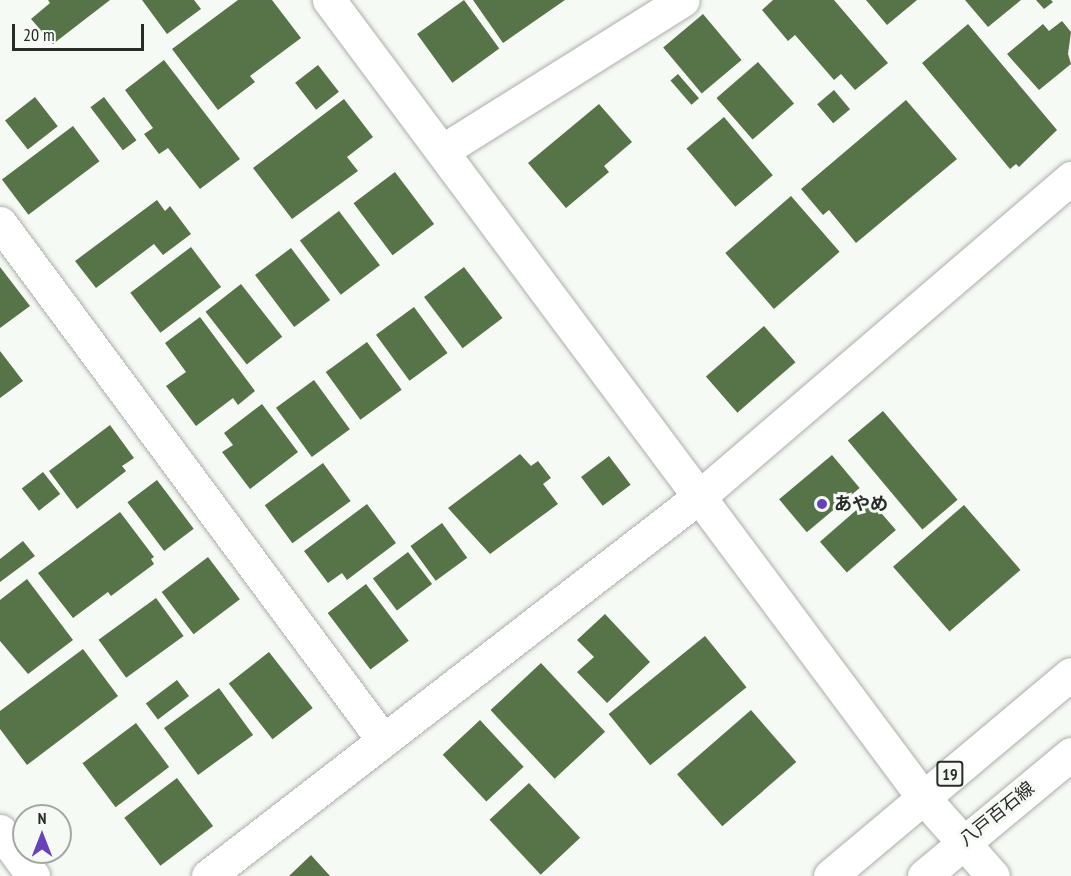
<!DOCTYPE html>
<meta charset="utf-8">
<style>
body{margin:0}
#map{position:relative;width:1071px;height:876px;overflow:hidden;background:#f6faf4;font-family:"PT Sans Narrow","Noto Sans JP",sans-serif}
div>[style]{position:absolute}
.building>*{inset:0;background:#577348;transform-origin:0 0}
.roads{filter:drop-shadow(0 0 2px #abafa9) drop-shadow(0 0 2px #abafa9)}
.minor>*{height:33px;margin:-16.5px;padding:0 16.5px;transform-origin:16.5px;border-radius:16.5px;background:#fff}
.tertiary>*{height:33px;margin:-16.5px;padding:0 16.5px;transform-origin:16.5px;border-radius:16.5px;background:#fff}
.primary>*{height:33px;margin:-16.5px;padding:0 16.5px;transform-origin:16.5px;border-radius:16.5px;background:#fff}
.dots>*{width:16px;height:16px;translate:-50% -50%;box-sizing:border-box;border:3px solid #f6faf4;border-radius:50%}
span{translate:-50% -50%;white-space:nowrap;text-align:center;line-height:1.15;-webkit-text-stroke:6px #f6faf4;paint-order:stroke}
.shield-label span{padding:2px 4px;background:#f6faf4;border:2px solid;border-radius:4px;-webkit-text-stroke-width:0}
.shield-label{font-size:16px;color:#292b29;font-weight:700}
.poi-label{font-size:18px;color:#292b29;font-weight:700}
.left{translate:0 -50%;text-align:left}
.street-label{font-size:18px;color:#292b29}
.north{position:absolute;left:12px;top:804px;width:60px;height:60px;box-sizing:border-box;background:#f6faf4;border:2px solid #a4a7a3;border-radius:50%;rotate:0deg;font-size:16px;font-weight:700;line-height:24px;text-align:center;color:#292b29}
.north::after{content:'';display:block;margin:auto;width:21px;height:27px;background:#6842bb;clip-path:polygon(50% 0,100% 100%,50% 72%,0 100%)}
.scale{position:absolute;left:12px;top:24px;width:132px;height:27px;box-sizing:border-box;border:3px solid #292b29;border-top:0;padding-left:8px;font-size:18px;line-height:21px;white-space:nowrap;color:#292b29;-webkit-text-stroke:4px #f6faf4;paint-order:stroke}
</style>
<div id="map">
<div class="building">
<i style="clip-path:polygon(48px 0,110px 0,53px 44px,31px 19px,50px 3px)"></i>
<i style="clip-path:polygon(142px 0,194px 0,201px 9px,167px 34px)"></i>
<i style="clip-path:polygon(238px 0,272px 0,301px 38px,250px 76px,255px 82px,218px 110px,172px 49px)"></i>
<i style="left:464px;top:0;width:60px;height:58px;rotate:54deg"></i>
<i style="clip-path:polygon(473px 0,565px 0,503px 43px)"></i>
<i style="clip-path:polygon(773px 0,834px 0,888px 63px,855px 90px,841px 74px,834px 80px,795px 35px,788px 41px,762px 10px)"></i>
<i style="clip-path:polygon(866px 0,917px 0,887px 25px)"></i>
<i style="clip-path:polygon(965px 0,1021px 0,988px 27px)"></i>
<i style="clip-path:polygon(1036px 0,1051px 0,1053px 2px,1044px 9px)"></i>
<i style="left:703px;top:14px;width:60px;height:52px;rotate:50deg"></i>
<i style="clip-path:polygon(1062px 21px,1071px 32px,1068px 54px,1071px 64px,1039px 90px,1007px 54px,1043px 24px,1049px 31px)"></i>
<i style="clip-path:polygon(968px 24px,1057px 130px,1019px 167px,1016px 164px,1010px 169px,922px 63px)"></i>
<i style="clip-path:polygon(164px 60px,240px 159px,200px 189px,168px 148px,159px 154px,144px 134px,153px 128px,125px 90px)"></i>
<i style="left:758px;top:62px;width:55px;height:55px;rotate:49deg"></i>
<i style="left:318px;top:65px;width:34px;height:29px;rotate:52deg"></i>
<i style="left:678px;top:74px;width:32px;height:10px;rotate:49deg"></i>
<i style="left:834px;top:90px;width:25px;height:22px;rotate:50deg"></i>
<i style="left:35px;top:97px;width:37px;height:38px;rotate:52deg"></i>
<i style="left:104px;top:97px;width:54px;height:17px;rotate:53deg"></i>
<i style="clip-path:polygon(344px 99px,373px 137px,347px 157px,358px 171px,292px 219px,253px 168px)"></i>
<i style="clip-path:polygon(906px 100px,957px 159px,856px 243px,829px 210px,823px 215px,801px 189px)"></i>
<i style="clip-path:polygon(599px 104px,632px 142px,604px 166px,609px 172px,566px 208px,528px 163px)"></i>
<i style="left:724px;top:117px;width:76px;height:49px;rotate:50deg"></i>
<i style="left:73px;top:126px;width:44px;height:89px;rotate:53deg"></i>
<i style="left:395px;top:172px;width:65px;height:52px;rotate:53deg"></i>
<i style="left:791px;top:196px;width:74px;height:87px;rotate:49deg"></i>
<i style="clip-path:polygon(157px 200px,165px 211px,170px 206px,191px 234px,163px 255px,154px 244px,96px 288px,75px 261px)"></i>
<i style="left:339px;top:211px;width:68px;height:49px;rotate:53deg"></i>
<i style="left:191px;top:247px;width:50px;height:76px;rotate:53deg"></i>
<i style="left:291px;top:248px;width:65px;height:45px;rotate:53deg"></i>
<i style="clip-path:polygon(0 267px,30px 306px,0 328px)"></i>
<i style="left:464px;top:267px;width:64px;height:50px;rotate:53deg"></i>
<i style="left:241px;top:284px;width:67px;height:45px;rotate:52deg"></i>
<i style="left:414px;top:307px;width:57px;height:47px;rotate:54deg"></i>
<i style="clip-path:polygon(200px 317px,255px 391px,238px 405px,233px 398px,196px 426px,166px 386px,186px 372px,165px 343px)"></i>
<i style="left:764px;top:326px;width:48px;height:77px;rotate:49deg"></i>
<i style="left:367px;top:342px;width:59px;height:51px;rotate:54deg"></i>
<i style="clip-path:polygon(0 351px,23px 381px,0 398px)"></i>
<i style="left:314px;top:380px;width:61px;height:47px;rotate:54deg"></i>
<i style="clip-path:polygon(262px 404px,298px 452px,250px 489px,222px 452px,233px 445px,224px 433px)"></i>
<i style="left:883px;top:411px;width:116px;height:46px;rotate:50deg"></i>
<i style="clip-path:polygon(110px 425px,134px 458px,122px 466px,126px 471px,77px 509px,49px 471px)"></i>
<i style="clip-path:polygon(520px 454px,531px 466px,538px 461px,551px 478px,543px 484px,558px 504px,490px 554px,448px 508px)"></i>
<i style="left:832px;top:455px;width:43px;height:69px;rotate:50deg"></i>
<i style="left:609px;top:456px;width:36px;height:35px;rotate:53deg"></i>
<i style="left:323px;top:463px;width:47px;height:72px;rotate:54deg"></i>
<i style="left:43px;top:472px;width:28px;height:27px;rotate:52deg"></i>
<i style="left:157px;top:480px;width:61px;height:37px;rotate:53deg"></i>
<i style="left:869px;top:499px;width:41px;height:65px;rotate:49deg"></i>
<i style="clip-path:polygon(367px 504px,396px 543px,347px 580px,342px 573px,328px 583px,304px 551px)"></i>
<i style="left:964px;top:505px;width:86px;height:94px;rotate:49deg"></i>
<i style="clip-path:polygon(120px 512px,154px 557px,151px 559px,154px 564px,111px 596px,108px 592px,73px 618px,38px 573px)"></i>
<i style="left:442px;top:523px;width:43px;height:39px;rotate:54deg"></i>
<i style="clip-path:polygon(23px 541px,35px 556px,0 582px,0 559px)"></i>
<i style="left:408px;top:552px;width:40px;height:44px;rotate:53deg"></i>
<i style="left:208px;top:557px;width:53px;height:58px;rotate:53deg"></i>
<i style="clip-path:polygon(27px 579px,73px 640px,28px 674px,0 641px,0 600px)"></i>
<i style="left:366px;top:584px;width:71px;height:48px;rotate:53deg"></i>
<i style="left:156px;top:598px;width:47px;height:71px;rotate:54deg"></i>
<i style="clip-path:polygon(605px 614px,650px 662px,607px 703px,577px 672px,594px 657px,577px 640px)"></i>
<i style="left:705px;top:636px;width:66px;height:124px;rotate:51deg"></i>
<i style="clip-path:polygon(83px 649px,118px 696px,27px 765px,0 729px,0 711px)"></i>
<i style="left:269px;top:652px;width:71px;height:51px;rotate:52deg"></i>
<i style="left:541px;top:663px;width:94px;height:69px;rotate:47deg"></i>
<i style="left:177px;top:680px;width:20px;height:39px;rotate:53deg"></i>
<i style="left:219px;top:688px;width:58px;height:68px;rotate:54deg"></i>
<i style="left:751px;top:710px;width:69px;height:98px;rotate:49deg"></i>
<i style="left:480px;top:720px;width:64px;height:51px;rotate:47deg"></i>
<i style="left:136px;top:723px;width:55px;height:67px;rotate:53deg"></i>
<i style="left:177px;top:778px;width:60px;height:66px;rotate:53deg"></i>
<i style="left:529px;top:783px;width:75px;height:54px;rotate:47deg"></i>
<i style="clip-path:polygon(311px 855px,330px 876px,289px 876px)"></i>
</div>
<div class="roads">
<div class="minor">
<i style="left:442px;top:151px;width:284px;rotate:-32.1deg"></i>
<i style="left:0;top:223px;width:643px;rotate:53.47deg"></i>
<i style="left:0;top:831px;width:56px;rotate:53.7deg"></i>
<i style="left:963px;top:842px;width:45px;rotate:48.6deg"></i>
<i style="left:208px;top:876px;width:622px;rotate:-37.68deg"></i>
<i style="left:700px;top:496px;width:489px;rotate:-40.6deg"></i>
</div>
<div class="tertiary">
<i style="left:329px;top:0;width:993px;rotate:53.31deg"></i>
<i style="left:922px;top:796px;width:62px;rotate:48.3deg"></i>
</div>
<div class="primary">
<i style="left:830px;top:876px;width:314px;rotate:-40deg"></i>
<i style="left:924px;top:876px;width:191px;rotate:-39.7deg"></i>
</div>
</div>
<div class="dots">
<i style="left:822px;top:504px;background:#6842bb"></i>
</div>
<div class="shield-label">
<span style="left:950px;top:774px">19</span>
</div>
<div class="poi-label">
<span class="left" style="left:834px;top:504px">あやめ</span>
</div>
<div class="street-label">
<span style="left:997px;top:814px;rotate:-39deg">八戸百石線</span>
</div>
<div class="north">N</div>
<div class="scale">20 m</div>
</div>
